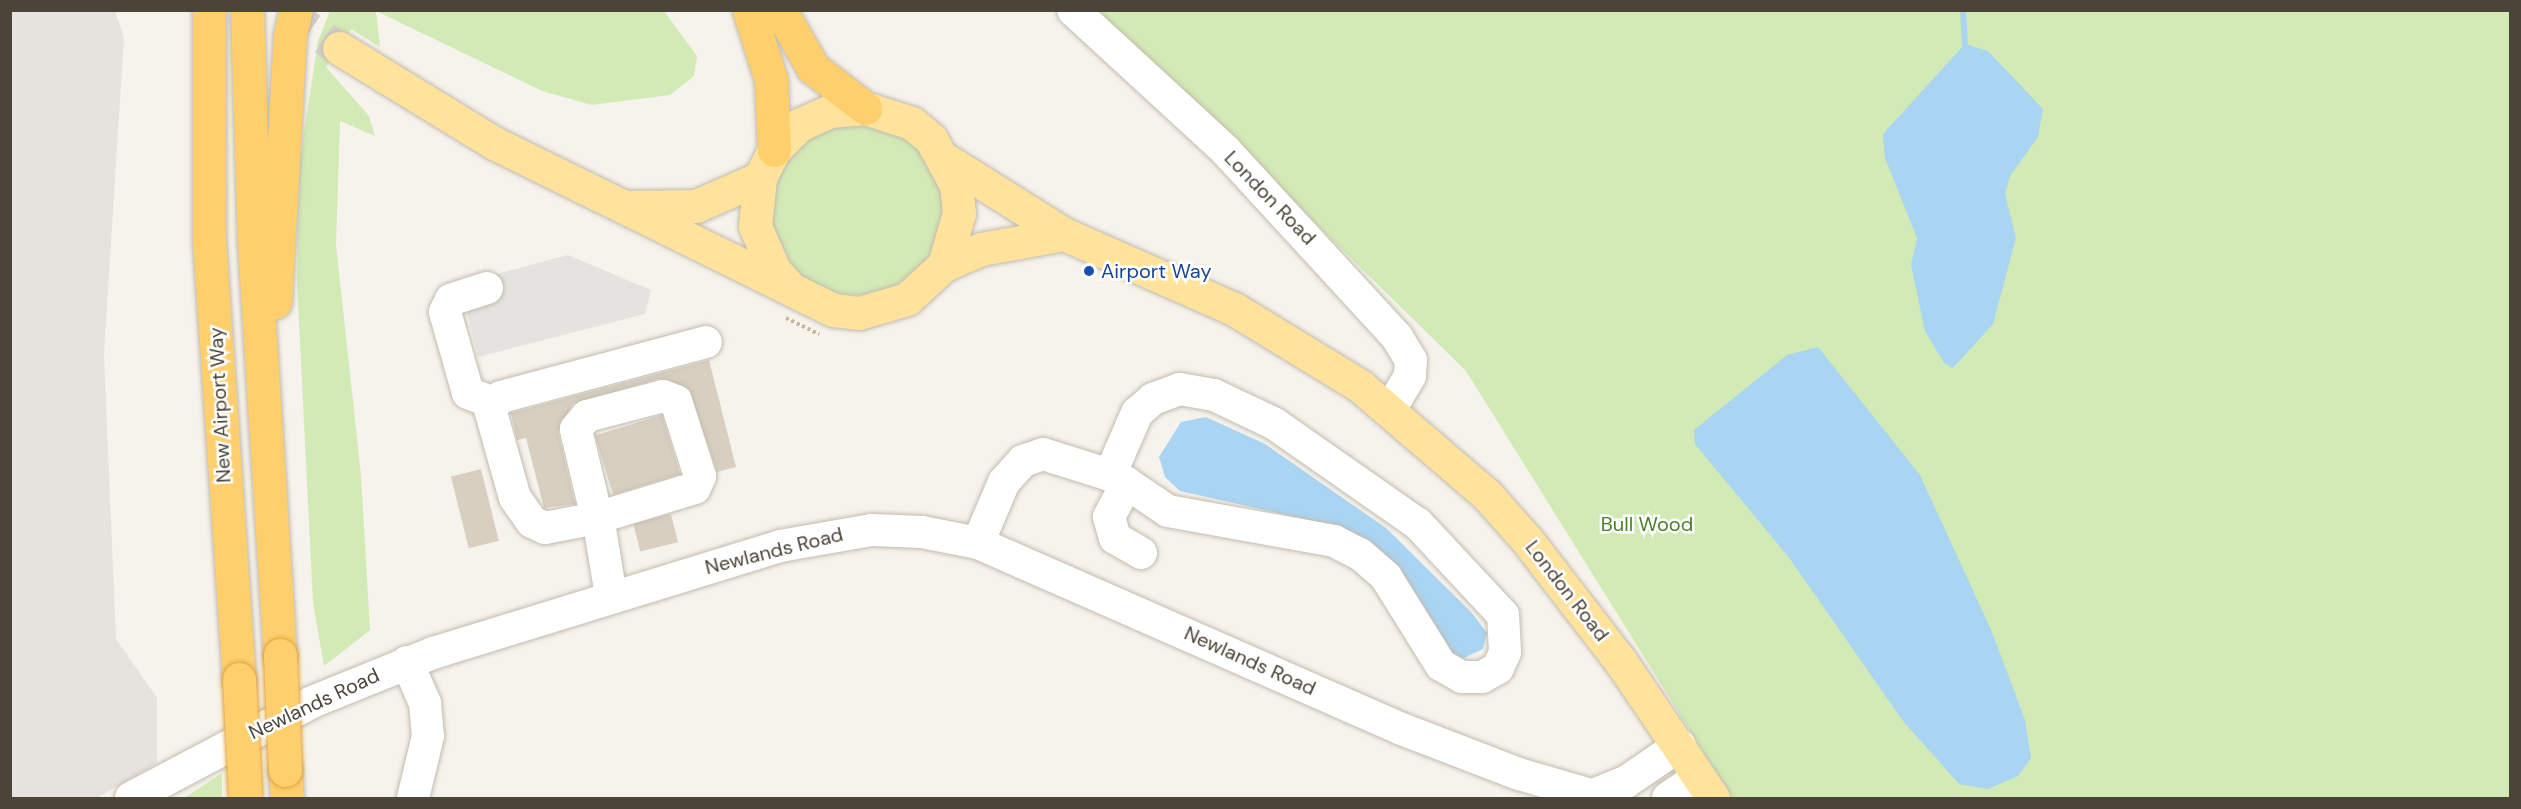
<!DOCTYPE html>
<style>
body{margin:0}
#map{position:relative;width:2521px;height:809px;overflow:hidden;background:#f6f3ec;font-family:"DM Sans",sans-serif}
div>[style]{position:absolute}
.industrial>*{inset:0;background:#e6e2dd}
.green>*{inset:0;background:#d2eab5}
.round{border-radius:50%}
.parking>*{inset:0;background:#e5e3e0}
.water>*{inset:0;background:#a9d4f2}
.stream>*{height:6px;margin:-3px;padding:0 3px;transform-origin:3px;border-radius:3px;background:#a9d4f2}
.building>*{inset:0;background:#d8cfc1;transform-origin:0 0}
.major-tunnel>*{height:33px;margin-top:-16.5px;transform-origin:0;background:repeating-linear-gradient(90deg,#d4d0c8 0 33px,transparent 0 49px)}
.path>*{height:4px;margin-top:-2px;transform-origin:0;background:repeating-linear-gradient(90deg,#c4b79f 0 3px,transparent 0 6px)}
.roads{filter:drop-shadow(0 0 2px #c2bbae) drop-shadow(0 0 2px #c2bbae)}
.minor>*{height:32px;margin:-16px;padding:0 16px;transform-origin:16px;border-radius:16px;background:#fff}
.major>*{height:33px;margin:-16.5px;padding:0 16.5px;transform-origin:16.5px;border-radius:16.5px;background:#ffe39c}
.highway>*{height:33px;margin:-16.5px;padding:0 16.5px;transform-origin:16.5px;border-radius:16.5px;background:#ffcf6e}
.bridges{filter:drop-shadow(0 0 2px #e0a43c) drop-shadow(0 0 2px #e0a43c)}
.highway-bridge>*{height:33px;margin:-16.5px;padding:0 16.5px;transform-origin:16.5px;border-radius:16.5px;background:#ffcf6e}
.dots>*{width:16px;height:16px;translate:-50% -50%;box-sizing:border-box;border:3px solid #fff;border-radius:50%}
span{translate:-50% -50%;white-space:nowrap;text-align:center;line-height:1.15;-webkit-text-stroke:5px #fff;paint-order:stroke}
.street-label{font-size:20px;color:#4b4439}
.transit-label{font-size:20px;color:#164399}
.left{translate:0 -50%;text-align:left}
.park-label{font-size:20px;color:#4a7f2a}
.frame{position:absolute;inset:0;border:12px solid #4b4439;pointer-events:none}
</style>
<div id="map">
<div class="industrial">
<i style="clip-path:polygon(10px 11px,115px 11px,124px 37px,104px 354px,116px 639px,157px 698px,157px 763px,97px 798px,11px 798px)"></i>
</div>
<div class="green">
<i style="clip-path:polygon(330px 11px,664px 11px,697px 56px,694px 76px,670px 95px,592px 105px,542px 91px,376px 11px,380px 47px,351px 29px,326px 67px,369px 116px,375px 136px,340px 121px,336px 245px,361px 475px,370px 630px,324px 666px,313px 603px,297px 282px,299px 166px,318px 41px)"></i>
<i style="clip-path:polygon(1099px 11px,2510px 11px,2510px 798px,1732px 798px,1466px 371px)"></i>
<i class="round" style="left:769px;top:121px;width:174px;height:174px"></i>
<i style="clip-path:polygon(222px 773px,222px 798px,184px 798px)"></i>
</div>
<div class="parking">
<i style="clip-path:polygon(568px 255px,651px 290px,645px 314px,478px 357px,460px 284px)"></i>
</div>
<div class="water">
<i style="clip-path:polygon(1965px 44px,1988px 51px,2043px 109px,2038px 137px,2010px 176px,2005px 194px,2016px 238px,1993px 324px,1953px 368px,1944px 363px,1925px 331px,1911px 265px,1917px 238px,1885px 158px,1883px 134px)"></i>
<i style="clip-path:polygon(1818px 347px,1920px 475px,1992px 632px,2025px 720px,2031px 758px,2018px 776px,1988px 789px,1959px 784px,1903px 721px,1790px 559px,1695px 444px,1694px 430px,1787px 355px)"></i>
<i style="clip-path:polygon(1206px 417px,1265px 444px,1386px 528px,1471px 612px,1487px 633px,1483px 649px,1462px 659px,1445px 648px,1327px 524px,1180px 491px,1165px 477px,1159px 457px,1181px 422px)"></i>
</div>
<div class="stream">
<i style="left:1963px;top:10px;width:34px;rotate:87deg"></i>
</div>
<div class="building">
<i style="clip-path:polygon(709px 360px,736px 467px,717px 472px,689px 389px,658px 379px,573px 404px,558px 432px,575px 504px,544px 508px,526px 438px,517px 440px,511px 413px)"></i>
<i style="left:662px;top:415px;width:62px;height:70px;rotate:73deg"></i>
<i style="left:481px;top:469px;width:74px;height:31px;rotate:76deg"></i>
<i style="left:671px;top:514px;width:29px;height:39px;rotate:76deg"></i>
</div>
<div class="major-tunnel">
<i style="left:284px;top:10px;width:67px;rotate:34.6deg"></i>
</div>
<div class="path">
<i style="left:786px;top:318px;width:37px;rotate:26deg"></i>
</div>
<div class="roads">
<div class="minor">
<i style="left:1073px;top:10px;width:207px;rotate:42.6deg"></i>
<i style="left:1225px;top:150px;width:254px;rotate:47.4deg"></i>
<i style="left:1397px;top:337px;width:27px;rotate:59deg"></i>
<i style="left:1411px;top:360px;width:16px;rotate:94deg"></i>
<i style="left:1410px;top:376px;width:41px;rotate:121deg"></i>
<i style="left:487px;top:288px;width:38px;rotate:162deg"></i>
<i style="left:451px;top:300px;width:13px;rotate:117deg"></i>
<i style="left:445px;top:312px;width:84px;rotate:74.1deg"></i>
<i style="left:468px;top:393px;width:26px;rotate:21deg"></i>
<i style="left:1127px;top:483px;width:38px;rotate:118deg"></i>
<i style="left:1109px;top:517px;width:22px;rotate:74deg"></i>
<i style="left:1115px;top:538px;width:30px;rotate:30deg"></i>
<i style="left:978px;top:543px;width:66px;rotate:-66.9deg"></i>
<i style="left:1004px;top:482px;width:28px;rotate:-48deg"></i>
<i style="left:1023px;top:461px;width:21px;rotate:-19deg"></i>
<i style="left:1043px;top:454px;width:80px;rotate:17.5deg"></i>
<i style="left:1119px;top:478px;width:59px;rotate:34deg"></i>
<i style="left:1168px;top:511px;width:169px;rotate:10.2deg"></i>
<i style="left:1334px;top:541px;width:29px;rotate:27deg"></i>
<i style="left:1360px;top:554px;width:35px;rotate:41deg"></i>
<i style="left:1386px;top:577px;width:104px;rotate:58deg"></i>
<i style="left:1441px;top:665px;width:24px;rotate:30deg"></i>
<i style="left:1462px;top:677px;width:20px"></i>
<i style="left:1482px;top:677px;width:18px;rotate:-29deg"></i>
<i style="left:1498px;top:668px;width:17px;rotate:-66deg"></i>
<i style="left:1505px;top:652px;width:37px;rotate:-93deg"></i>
<i style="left:1503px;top:615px;width:125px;rotate:-133deg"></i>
<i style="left:1418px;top:524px;width:177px;rotate:-145.1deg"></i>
<i style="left:1273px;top:423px;width:65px;rotate:-154.6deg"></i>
<i style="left:1214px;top:395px;width:35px;rotate:-170deg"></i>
<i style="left:1180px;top:389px;width:29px;rotate:160deg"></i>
<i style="left:1153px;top:399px;width:21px;rotate:139deg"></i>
<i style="left:1137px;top:413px;width:68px;rotate:113.5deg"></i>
<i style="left:611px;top:596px;width:68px;rotate:-99.3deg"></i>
<i style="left:600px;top:529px;width:11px;rotate:-105deg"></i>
<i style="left:597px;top:518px;width:86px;rotate:-103.4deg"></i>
<i style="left:577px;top:434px;width:5px;rotate:-101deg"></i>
<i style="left:576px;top:429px;width:17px;rotate:-50deg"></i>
<i style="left:587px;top:416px;width:79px;rotate:-14.7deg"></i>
<i style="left:663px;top:396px;width:14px;rotate:21deg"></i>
<i style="left:676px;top:401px;width:79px;rotate:72.3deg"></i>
<i style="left:700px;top:476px;width:13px;rotate:113deg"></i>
<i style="left:695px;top:488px;width:102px;rotate:163deg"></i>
<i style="left:597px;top:518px;width:53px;rotate:169.1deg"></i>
<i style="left:545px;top:528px;width:14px;rotate:-155deg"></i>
<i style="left:532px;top:522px;width:29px;rotate:-125deg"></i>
<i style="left:515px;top:498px;width:92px;rotate:-105.7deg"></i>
<i style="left:490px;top:409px;width:16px;rotate:-47deg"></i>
<i style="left:501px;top:397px;width:212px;rotate:-15deg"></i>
<i style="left:407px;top:662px;width:45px;rotate:66.3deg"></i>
<i style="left:425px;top:703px;width:33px;rotate:85deg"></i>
<i style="left:428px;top:736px;width:64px;rotate:103.6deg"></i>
<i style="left:1593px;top:795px;width:35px;rotate:-22deg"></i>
<i style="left:1626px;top:782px;width:65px;rotate:-34.4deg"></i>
<i style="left:131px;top:798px;width:205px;rotate:-27.9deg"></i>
<i style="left:312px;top:702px;width:131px;rotate:-22deg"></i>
<i style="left:433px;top:653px;width:363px;rotate:-17.1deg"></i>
<i style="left:780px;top:546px;width:93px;rotate:-9.9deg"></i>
<i style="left:872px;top:530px;width:50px;rotate:2.3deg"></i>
<i style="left:922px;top:532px;width:57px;rotate:11.1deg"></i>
<i style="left:978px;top:543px;width:460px;rotate:23.7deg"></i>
<i style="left:1399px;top:728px;width:129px;rotate:21deg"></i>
<i style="left:1519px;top:774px;width:85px;rotate:16.3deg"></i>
<i style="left:1668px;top:798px;width:37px;rotate:-34deg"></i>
</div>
<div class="major">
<i style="left:339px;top:48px;width:182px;rotate:31.5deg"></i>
<i style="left:494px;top:143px;width:379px;rotate:26.2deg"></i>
<i style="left:834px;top:310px;width:25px;rotate:7deg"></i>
<i style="left:859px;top:313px;width:50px;rotate:-16.3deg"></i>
<i style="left:907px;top:299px;width:50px;rotate:-42.6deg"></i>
<i style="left:944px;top:265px;width:54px;rotate:-73.9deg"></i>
<i style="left:959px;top:213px;width:28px;rotate:-96deg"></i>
<i style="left:956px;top:185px;width:52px;rotate:-118.5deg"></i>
<i style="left:931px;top:139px;width:25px;rotate:-140deg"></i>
<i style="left:912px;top:123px;width:49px;rotate:-162.3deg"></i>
<i style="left:865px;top:108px;width:35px;rotate:175deg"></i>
<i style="left:830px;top:111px;width:34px;rotate:156deg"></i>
<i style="left:799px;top:125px;width:35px;rotate:135deg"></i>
<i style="left:774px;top:150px;width:31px;rotate:117deg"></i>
<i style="left:760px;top:178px;width:48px;rotate:95.9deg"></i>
<i style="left:755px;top:226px;width:48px;rotate:66.6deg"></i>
<i style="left:774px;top:270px;width:24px;rotate:48deg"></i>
<i style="left:946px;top:160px;width:139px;rotate:32.1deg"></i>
<i style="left:1064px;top:234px;width:186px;rotate:23.8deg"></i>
<i style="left:1234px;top:309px;width:148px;rotate:31.4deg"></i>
<i style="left:1360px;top:386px;width:167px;rotate:40.6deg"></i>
<i style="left:1487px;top:495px;width:60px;rotate:48.4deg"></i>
<i style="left:1527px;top:540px;width:154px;rotate:52.4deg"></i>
<i style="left:1621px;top:662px;width:164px;rotate:55.9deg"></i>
<i style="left:630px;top:207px;width:66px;rotate:-0.9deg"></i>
<i style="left:696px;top:206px;width:70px;rotate:-23.6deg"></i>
<i style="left:944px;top:265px;width:40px;rotate:-23.4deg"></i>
<i style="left:981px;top:249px;width:84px;rotate:-10.2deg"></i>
</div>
<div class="highway">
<i style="left:209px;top:10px;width:230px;rotate:90deg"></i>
<i style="left:209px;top:240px;width:440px;rotate:86.1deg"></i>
<i style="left:247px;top:10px;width:234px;rotate:88.3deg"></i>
<i style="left:254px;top:244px;width:412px;rotate:86.4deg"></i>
<i style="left:749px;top:10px;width:73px;rotate:72.6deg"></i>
<i style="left:771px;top:80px;width:70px;rotate:87.5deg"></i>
<i style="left:780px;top:10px;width:67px;rotate:60.4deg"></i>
<i style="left:813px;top:68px;width:66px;rotate:37.6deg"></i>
<i style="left:275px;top:302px;width:267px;rotate:-86.8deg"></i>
<i style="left:290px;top:35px;width:26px;rotate:-77deg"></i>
<i style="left:285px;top:770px;width:28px;rotate:86deg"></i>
</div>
</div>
<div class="bridges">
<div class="highway-bridge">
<i style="left:280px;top:655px;width:115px;rotate:87.5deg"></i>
<i style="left:239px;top:679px;width:114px;rotate:87deg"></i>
</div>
</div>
<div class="dots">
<i style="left:1089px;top:271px;background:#1a4fb4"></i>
</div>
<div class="street-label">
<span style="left:1270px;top:198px;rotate:46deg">London Road</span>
<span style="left:220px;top:405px;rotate:-93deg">New Airport Way</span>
<span style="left:774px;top:551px;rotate:-14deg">Newlands Road</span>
<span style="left:1567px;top:591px;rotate:52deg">London Road</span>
<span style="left:1250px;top:661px;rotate:24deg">Newlands Road</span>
<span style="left:314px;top:704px;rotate:-25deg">Newlands Road</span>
</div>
<div class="transit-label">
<span class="left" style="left:1101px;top:271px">Airport Way</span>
</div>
<div class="park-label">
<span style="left:1647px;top:524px">Bull Wood</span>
</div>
<div class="frame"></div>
</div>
